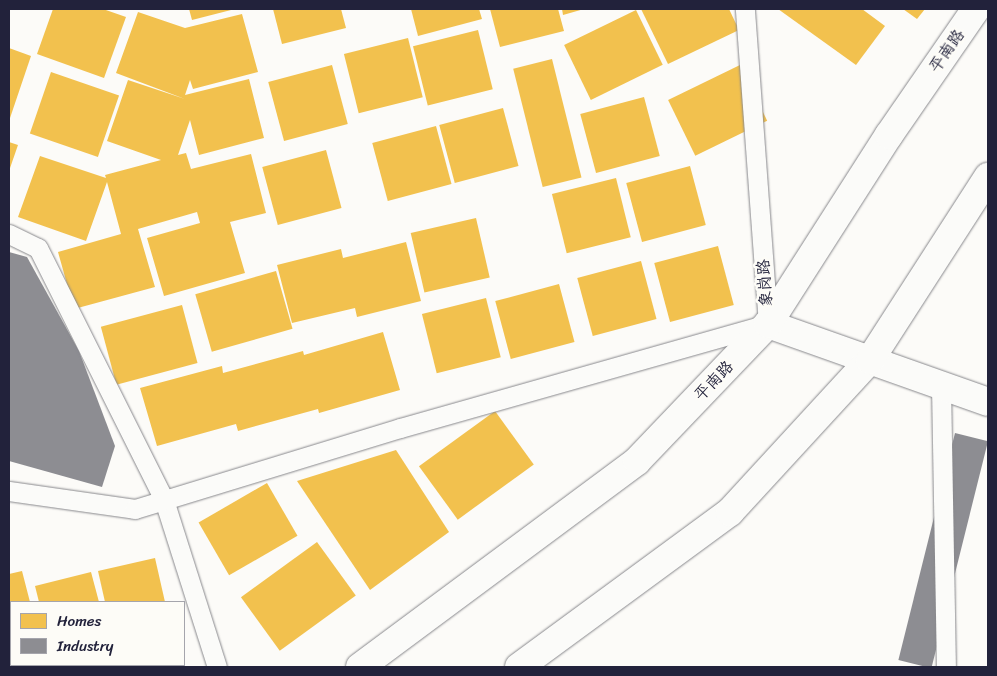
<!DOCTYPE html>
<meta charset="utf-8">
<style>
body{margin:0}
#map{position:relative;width:997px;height:676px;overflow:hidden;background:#fcfbf8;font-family:Sriracha,"LXGW WenKai TC",sans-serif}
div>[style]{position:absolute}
.homes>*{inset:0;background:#f2c14e;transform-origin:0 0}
.industry>*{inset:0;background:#8d8d92;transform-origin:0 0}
.roads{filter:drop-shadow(0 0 1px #88888c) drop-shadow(0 0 1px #88888c)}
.service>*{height:19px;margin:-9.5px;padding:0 9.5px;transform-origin:9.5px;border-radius:9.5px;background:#fbfbf9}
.minor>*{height:28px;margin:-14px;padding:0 14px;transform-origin:14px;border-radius:14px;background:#fbfbf9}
.secondary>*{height:28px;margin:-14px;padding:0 14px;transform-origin:14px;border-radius:14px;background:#fbfbf9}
span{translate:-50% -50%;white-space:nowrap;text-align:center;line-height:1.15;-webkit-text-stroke:5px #fdfcf7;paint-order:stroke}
.street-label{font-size:16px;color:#22223b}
.frame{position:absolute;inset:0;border:10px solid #22223b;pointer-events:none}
.legend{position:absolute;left:10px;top:601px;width:175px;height:65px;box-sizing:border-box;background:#fdfcf7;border:1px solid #a5a5ac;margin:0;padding:6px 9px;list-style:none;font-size:15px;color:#22223b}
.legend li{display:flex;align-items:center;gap:10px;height:25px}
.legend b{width:25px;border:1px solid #a5a5ac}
</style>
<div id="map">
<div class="homes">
<i style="clip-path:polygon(53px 9px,103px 9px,126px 17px,104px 78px,37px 54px)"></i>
<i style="clip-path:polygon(189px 9px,235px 9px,192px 20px)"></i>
<i style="clip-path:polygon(273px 9px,341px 9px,346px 28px,282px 44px)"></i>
<i style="clip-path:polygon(411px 9px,479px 9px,482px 19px,418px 36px)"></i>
<i style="clip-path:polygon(490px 9px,558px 9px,564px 31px,500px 47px)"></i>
<i style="clip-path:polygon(562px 9px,584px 9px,563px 15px)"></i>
<i style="clip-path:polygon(641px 9px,729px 9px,739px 30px,668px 64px)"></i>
<i style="clip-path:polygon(778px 9px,862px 9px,885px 26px,856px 65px)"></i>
<i style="clip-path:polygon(903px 9px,925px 9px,917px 19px)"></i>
<i style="left:636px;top:10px;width:61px;height:80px;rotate:64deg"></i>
<i style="clip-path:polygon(138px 12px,185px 28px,242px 14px,258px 72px,193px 89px,190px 80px,185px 95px,249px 79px,264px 138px,199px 155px,190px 120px,178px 155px,186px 153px,191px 169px,251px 154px,266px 213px,230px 222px,245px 273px,164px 296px,147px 238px,200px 223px,197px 212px,138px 229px,155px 287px,74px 309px,58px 252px,121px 234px,107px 182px,86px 241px,18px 217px,40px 156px,106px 178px,105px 175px,161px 160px,107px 141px,128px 80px,185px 99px,116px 73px)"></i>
<i style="left:478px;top:30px;width:61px;height:67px;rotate:76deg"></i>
<i style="left:408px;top:38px;width:61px;height:66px;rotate:76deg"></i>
<i style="clip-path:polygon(9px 48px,31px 56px,9px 121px)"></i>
<i style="left:552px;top:59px;width:122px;height:40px;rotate:76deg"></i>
<i style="left:332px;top:65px;width:61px;height:66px;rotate:75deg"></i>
<i style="left:740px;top:65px;width:62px;height:80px;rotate:64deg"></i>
<i style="left:51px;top:72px;width:72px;height:65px;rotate:19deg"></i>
<i style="left:644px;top:97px;width:61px;height:66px;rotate:75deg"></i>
<i style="left:503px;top:108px;width:60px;height:66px;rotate:75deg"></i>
<i style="left:436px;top:126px;width:60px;height:66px;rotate:75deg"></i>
<i style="clip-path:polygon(9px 142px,18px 145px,9px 171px)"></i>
<i style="left:326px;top:150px;width:60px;height:66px;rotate:75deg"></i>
<i style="left:690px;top:166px;width:61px;height:66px;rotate:75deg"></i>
<i style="left:616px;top:178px;width:61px;height:66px;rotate:76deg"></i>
<i style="left:476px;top:218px;width:61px;height:67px;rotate:77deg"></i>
<i style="clip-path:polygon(406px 242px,421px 301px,357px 317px,355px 308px,292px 323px,277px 265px,341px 249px,343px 258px)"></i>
<i style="left:718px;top:246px;width:61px;height:66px;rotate:75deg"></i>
<i style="left:641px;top:261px;width:60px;height:66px;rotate:75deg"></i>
<i style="left:276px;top:271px;width:60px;height:84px;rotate:74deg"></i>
<i style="left:559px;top:284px;width:60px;height:66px;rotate:75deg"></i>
<i style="left:486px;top:298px;width:61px;height:66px;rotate:76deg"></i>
<i style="left:182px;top:305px;width:60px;height:84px;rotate:75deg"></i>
<i style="clip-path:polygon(383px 332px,400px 390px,319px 413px,318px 409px,238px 431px,236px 424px,157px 446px,140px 388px,222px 366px,223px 373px,303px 351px,304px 355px)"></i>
<i style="left:495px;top:411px;width:66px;height:94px;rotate:54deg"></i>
<i style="clip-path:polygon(396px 450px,449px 532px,370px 590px,297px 481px)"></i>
<i style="left:267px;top:483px;width:61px;height:79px;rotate:60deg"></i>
<i style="left:317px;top:542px;width:66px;height:94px;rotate:54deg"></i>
<i style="clip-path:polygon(155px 558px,165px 602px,105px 602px,98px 571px)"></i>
<i style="clip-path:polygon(22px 571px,30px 602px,11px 602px,11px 642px,9px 643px,9px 574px)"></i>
<i style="clip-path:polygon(91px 572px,99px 602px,39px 602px,35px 586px)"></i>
<i style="clip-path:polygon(9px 654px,11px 654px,11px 665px,45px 665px,45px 667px,9px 667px)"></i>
<i style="left:60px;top:665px;width:121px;height:2px"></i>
</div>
<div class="industry">
<i style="clip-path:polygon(9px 252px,27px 257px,79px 351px,115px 446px,102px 487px,9px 461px)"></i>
<i style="left:955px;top:433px;width:34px;height:234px;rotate:14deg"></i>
</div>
<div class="roads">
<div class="service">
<i style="left:9px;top:234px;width:32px;rotate:26deg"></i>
<i style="left:38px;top:248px;width:282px;rotate:63.4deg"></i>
<i style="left:164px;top:500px;width:175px;rotate:72.4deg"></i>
<i style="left:941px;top:385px;width:282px;rotate:89deg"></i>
<i style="left:9px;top:491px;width:127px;rotate:8.1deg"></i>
<i style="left:135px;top:509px;width:277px;rotate:-17deg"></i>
<i style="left:400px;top:428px;width:382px;rotate:-15.8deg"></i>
<i style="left:768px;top:324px;width:316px;rotate:-94.2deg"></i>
</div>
<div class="minor">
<i style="left:768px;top:324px;width:233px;rotate:19.5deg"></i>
</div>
<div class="secondary">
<i style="left:360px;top:667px;width:345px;rotate:-36.6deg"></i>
<i style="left:637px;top:461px;width:190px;rotate:-46.3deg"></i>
<i style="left:768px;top:324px;width:224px;rotate:-57.4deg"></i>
<i style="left:889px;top:135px;width:153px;rotate:-55.4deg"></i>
<i style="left:519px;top:667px;width:262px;rotate:-36.3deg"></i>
<i style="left:730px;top:512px;width:207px;rotate:-47.4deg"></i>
<i style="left:870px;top:360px;width:218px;rotate:-57.2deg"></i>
</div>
</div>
<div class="street-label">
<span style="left:947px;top:51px;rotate:-55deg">平南路</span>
<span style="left:765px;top:283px;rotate:-94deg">象岗路</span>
<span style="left:714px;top:381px;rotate:-46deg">平南路</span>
</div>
<div class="frame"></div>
<ul class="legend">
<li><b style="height:14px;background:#f2c14e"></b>Homes</li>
<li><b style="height:14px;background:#8d8d92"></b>Industry</li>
</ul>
</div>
